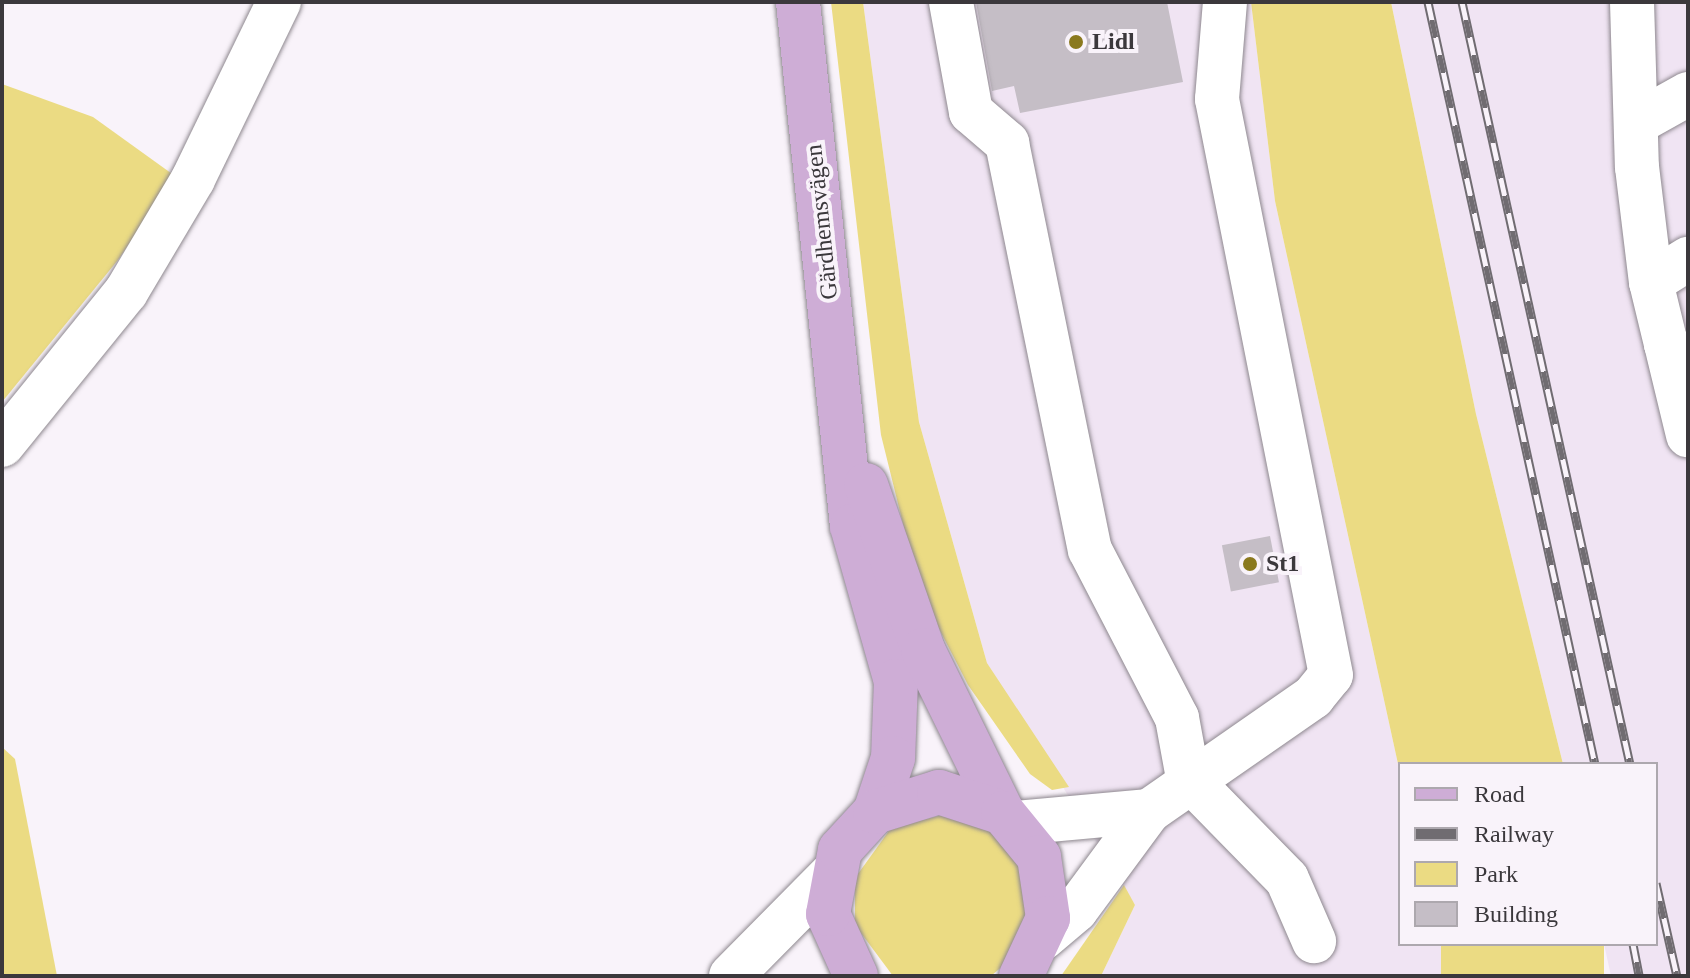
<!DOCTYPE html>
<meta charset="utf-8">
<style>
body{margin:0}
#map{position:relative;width:1690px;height:978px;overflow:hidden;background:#f9f3fa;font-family:"Times New Roman",serif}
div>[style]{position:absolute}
.built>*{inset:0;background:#f0e4f3}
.green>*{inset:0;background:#ebdb83;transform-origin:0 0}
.building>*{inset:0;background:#c5bec6;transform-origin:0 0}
.roads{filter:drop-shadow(0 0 2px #8e888f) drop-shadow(0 0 2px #8e888f)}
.minor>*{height:44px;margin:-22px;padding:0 22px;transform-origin:22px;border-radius:22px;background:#fff}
.major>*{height:44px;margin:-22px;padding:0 22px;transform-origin:22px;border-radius:22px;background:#ceadd6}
.rail>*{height:9px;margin-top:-4.5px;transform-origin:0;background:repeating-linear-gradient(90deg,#f9f3fa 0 18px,#706c71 0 36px);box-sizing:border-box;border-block:2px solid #706c71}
.dots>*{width:22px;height:22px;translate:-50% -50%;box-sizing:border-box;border:4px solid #f9f3fa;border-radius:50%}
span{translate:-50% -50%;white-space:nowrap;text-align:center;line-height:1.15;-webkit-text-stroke:8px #f9f3fa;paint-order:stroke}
.poi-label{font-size:24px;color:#3b383c;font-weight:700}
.left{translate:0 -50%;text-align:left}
.street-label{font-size:24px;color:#3b383c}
.frame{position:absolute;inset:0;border:4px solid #3b383c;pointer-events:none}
.legend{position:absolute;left:1398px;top:762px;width:260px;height:184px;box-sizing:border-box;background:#f9f3fa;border:2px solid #ada8ae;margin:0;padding:10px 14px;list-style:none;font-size:24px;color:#3b383c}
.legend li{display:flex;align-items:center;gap:16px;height:40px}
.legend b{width:40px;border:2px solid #ada8ae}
</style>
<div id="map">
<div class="built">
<i style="clip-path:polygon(863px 2px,1251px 2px,1275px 201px,1400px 773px,1400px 944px,1441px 944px,1449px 976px,1101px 976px,1135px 905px,987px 663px,919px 422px)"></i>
<i style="clip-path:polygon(1391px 2px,1688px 2px,1688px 976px,1611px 976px,1604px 944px,1656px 944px,1656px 764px,1563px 764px,1476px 414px)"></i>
</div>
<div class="green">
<i style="clip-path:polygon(831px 2px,863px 2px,919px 422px,987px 663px,1069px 787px,1052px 790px,1030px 774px,968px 685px,934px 619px,905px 532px,881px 435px)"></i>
<i style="clip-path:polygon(1251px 2px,1391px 2px,1476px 414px,1563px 764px,1400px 764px,1400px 773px,1275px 201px)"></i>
<i style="clip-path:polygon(2px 84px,93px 117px,175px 176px,118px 260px,2px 402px)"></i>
<i style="clip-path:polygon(2px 747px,15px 759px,57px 976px,2px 976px)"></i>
<i style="clip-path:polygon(950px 813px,993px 829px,1025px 869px,1031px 903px,1005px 964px,991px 976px,893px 976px,855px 925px,855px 878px,891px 828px)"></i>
<i style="clip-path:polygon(1124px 885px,1135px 905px,1101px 976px,1061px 976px)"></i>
<i style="left:1441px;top:944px;width:163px;height:33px"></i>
</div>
<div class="building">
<i style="clip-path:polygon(976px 2px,1167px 2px,1183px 82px,1020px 113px,1014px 86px,992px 91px)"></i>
<i style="left:1270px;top:536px;width:47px;height:49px;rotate:79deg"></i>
</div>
<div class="roads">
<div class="minor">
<i style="left:951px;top:2px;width:112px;rotate:79.7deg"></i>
<i style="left:971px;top:112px;width:48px;rotate:40.7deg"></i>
<i style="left:1007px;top:143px;width:415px;rotate:78.5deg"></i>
<i style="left:1090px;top:550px;width:189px;rotate:62.6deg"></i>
<i style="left:1177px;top:718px;width:61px;rotate:79.6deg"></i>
<i style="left:1188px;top:778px;width:141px;rotate:45.6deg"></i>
<i style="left:1287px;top:879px;width:68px;rotate:66.5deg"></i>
<i style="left:1632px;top:2px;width:165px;rotate:88.3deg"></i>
<i style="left:1637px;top:167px;width:116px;rotate:83.1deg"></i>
<i style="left:1651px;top:282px;width:64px;rotate:76.4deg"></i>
<i style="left:1666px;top:344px;width:28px;rotate:39deg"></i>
<i style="left:1636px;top:123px;width:60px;rotate:-29.1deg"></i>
<i style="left:1651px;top:282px;width:44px;rotate:-31.9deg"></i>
<i style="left:1666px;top:344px;width:94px;rotate:76.4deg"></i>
<i style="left:2px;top:445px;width:197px;rotate:-51deg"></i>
<i style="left:126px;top:292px;width:131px;rotate:-59.3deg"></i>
<i style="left:193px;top:179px;width:197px;rotate:-64.1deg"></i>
<i style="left:1016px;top:823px;width:134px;rotate:-5.2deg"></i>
<i style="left:1043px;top:938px;width:43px;rotate:-40.3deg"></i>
<i style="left:1076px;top:910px;width:123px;rotate:-53.6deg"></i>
<i style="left:1149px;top:811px;width:200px;rotate:-34.8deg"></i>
<i style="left:1313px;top:697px;width:28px;rotate:-51deg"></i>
<i style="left:1331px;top:675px;width:587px;rotate:-101.2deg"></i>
<i style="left:1217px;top:99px;width:97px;rotate:-85.3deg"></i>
<i style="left:731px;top:976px;width:142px;rotate:-45.3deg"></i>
</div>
<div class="major">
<i style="left:798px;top:2px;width:527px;rotate:84.12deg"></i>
<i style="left:852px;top:526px;width:161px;rotate:74.2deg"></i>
<i style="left:896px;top:681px;width:77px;rotate:92.2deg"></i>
<i style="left:893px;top:758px;width:57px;rotate:108.4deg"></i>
<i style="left:866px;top:485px;width:175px;rotate:70.9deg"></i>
<i style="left:923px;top:650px;width:182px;rotate:63.9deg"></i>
<i style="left:856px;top:976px;width:68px;rotate:-114.3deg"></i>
<i style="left:828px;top:914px;width:65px;rotate:-79.4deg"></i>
<i style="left:840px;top:850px;width:52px;rotate:-47.4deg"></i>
<i style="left:875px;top:812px;width:67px;rotate:-17.4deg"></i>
<i style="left:939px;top:792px;width:67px;rotate:18.2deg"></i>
<i style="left:1003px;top:813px;width:57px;rotate:50.7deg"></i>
<i style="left:1039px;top:857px;width:62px;rotate:81.6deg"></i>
<i style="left:1048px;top:918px;width:64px;rotate:115deg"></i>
</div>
</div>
<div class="rail">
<i style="left:1428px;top:2px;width:780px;rotate:77.64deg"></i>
<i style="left:1462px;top:2px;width:780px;rotate:77.57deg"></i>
<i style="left:1656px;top:883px;width:95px;rotate:77.3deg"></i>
<i style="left:1633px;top:944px;width:33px;rotate:79deg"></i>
</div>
<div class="dots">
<i style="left:1076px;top:42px;background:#8a791e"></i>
<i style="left:1250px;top:564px;background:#8a791e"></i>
</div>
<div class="poi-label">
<span class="left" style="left:1092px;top:42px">Lidl</span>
<span class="left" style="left:1266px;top:564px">St1</span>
</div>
<div class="street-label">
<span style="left:822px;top:222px;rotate:-96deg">Gärdhemsvägen</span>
</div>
<div class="frame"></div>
<ul class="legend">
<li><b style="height:10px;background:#ceadd6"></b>Road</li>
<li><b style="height:10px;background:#706c71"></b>Railway</li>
<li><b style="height:22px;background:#ebdb83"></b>Park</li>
<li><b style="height:22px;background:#c5bec6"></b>Building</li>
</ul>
</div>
